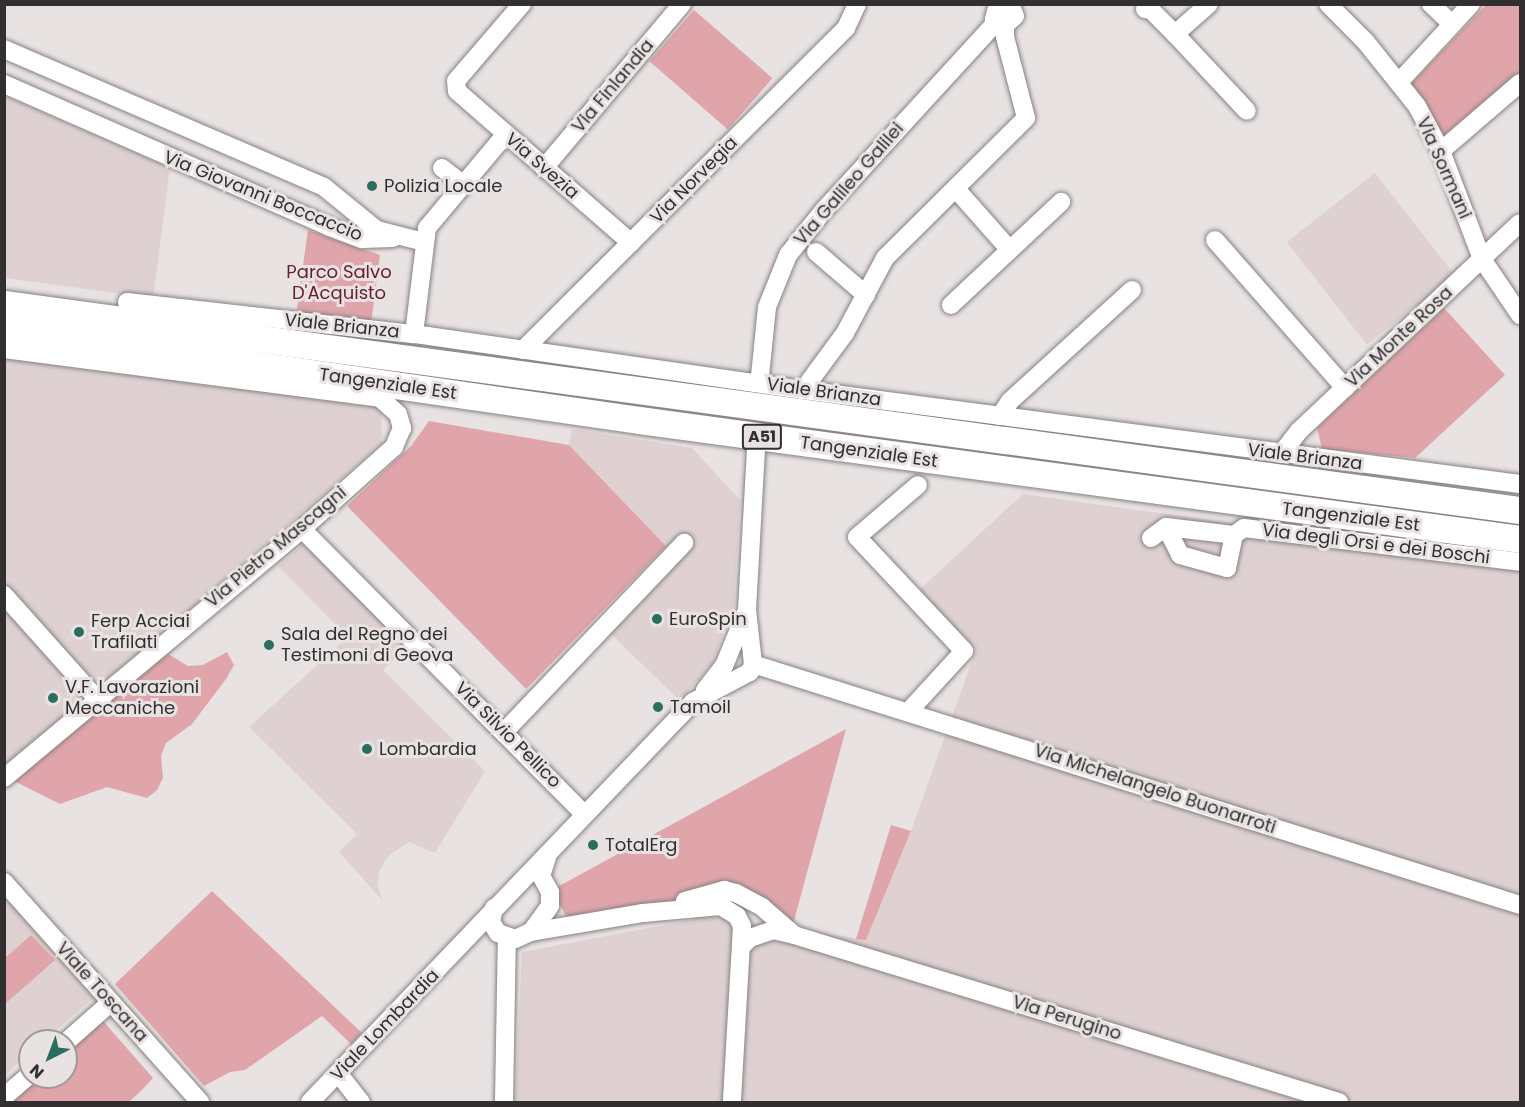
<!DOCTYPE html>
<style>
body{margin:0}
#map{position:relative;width:1525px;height:1107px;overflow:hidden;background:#e8e2e2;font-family:Poppins,sans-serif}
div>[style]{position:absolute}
.built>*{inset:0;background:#dfd1d2;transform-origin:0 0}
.green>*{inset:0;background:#e0a5aa;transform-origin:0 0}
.roads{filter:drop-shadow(0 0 2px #868182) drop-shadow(0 0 2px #868182)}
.minor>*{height:18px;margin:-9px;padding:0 9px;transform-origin:9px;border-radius:9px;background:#fff}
.highway>*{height:27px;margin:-13.5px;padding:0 13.5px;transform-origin:13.5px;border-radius:13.5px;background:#fff}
.dots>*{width:16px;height:16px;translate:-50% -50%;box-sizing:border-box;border:3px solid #e8e2e2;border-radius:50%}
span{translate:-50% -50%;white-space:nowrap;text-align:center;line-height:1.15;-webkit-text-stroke:6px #e8e2e2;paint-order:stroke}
.shield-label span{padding:2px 4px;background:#e8e2e2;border:2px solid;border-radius:4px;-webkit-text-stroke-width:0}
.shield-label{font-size:16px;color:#312f2f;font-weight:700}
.street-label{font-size:18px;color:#312f2f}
.poi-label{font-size:18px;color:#312f2f}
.left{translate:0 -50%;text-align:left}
.park-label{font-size:18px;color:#691c2c}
.frame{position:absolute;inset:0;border:6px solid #312f2f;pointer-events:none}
.north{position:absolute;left:18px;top:1029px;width:60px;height:60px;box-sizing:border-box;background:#e8e2e2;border:2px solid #9f9a9a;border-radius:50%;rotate:222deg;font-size:16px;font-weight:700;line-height:24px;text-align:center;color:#312f2f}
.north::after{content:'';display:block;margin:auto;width:21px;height:27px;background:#2b6e60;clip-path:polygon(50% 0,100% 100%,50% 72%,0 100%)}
</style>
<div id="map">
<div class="built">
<i style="clip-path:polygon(5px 96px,170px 168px,153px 298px,5px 278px)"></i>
<i style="left:1375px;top:173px;width:130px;height:112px;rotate:52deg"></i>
<i style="clip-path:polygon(5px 358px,381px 400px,382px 443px,5px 771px)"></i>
<i style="clip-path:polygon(572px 429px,692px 448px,740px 500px,734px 606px,712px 663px,680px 701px,607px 630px,668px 567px,657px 556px,666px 546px,569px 445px)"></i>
<i style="clip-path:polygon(1023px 494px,1520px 563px,1520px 1102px,515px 1102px,522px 952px,711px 916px,866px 940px,911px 831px,976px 650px,919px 590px)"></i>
<i style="clip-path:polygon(305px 543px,407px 647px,383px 670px,485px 771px,435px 853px,409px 842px,388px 856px,379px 872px,377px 885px,383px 901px,339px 852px,357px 834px,249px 727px,348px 637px,278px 566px)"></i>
<i style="clip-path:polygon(4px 889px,98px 994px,44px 1041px,30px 1041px,30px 1053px,5px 1075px)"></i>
</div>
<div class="green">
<i style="clip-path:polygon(1486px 5px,1520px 5px,1520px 72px,1443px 136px,1410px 85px)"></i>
<i style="left:694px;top:10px;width:104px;height:68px;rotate:41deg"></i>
<i style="clip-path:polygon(308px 230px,380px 255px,371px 324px,296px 316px)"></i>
<i style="clip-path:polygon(1444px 308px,1505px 375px,1415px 458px,1322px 449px,1317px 428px)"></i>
<i style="clip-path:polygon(429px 421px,569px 445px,666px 546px,526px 689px,347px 506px,411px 446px)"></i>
<i style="clip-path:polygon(227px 652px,234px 665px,226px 679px,192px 724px,166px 743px,161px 756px,163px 778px,157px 790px,147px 798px,107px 787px,60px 804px,10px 779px,168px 654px,188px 666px,203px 665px)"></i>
<i style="clip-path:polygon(846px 729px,792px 928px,747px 898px,570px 923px,552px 890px)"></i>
<i style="clip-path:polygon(891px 825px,911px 831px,866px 940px,856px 939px)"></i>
<i style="clip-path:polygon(212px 891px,362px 1033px,351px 1044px,322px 1016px,245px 1070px,230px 1072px,204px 1086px,115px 984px)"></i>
<i style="clip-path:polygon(31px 935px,55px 960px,5px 1004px,5px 958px)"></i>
<i style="clip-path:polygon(103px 1021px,153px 1078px,142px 1090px,129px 1102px,12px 1102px,41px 1077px,66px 1077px,66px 1054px)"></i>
</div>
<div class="roads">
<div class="minor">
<i style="left:522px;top:4px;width:101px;rotate:130.6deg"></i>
<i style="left:456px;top:81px;width:10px;rotate:84deg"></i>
<i style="left:457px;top:91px;width:231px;rotate:41.1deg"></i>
<i style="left:998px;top:4px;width:16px;rotate:105deg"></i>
<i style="left:994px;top:19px;width:13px;rotate:29deg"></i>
<i style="left:1005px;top:25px;width:13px;rotate:-42deg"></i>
<i style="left:1015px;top:16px;width:13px;rotate:-113deg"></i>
<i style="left:1328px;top:4px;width:52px;rotate:45deg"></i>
<i style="left:1365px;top:41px;width:83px;rotate:51.3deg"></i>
<i style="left:1417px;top:106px;width:51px;rotate:61.9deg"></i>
<i style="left:1441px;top:151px;width:116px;rotate:69.2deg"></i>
<i style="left:1482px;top:259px;width:68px;rotate:55.8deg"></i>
<i style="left:1431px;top:4px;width:29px;rotate:44deg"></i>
<i style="left:1145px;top:9px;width:6px;rotate:9deg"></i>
<i style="left:1151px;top:10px;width:34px;rotate:45deg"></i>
<i style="left:1175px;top:34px;width:45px;rotate:-41.4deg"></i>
<i style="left:1175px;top:34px;width:105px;rotate:46.9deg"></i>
<i style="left:4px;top:49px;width:348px;rotate:23.3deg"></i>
<i style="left:324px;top:187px;width:68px;rotate:39.1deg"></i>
<i style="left:377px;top:230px;width:49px;rotate:14.3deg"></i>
<i style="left:1399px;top:82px;width:106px;rotate:-47.3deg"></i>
<i style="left:4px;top:84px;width:356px;rotate:23.7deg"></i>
<i style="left:330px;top:227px;width:34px;rotate:21deg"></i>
<i style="left:362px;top:239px;width:31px;rotate:-2deg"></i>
<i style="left:1441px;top:151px;width:104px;rotate:-40.7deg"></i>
<i style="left:442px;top:168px;width:28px;rotate:38deg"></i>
<i style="left:544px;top:168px;width:214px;rotate:-49.9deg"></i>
<i style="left:956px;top:189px;width:81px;rotate:48.5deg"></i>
<i style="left:1215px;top:240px;width:197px;rotate:48.7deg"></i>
<i style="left:816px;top:252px;width:66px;rotate:40.7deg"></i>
<i style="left:127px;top:302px;width:289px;rotate:6.4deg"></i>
<i style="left:414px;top:334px;width:393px;rotate:8.2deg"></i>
<i style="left:803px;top:390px;width:723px;rotate:7.47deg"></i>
<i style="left:951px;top:305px;width:151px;rotate:-43.1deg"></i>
<i style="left:414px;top:334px;width:107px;rotate:-83deg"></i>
<i style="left:427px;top:228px;width:121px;rotate:-50deg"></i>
<i style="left:4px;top:349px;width:379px;rotate:7.4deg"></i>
<i style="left:380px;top:398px;width:24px;rotate:42deg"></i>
<i style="left:398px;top:414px;width:15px;rotate:74deg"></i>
<i style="left:402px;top:428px;width:21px;rotate:113deg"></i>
<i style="left:394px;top:447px;width:123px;rotate:138.3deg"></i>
<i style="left:302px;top:529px;width:388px;rotate:140.1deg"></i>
<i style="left:523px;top:350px;width:456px;rotate:-44.9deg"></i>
<i style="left:846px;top:28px;width:26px;rotate:-65deg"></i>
<i style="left:760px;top:376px;width:69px;rotate:-84.2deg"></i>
<i style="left:767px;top:307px;width:56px;rotate:-68deg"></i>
<i style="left:788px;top:255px;width:58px;rotate:-51.3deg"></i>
<i style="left:824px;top:210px;width:255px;rotate:-47.5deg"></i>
<i style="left:803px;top:390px;width:71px;rotate:-53.6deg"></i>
<i style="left:845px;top:333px;width:85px;rotate:-61.9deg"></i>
<i style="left:885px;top:258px;width:199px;rotate:-44.8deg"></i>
<i style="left:1026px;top:118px;width:84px;rotate:-104.5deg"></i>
<i style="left:1005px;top:37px;width:12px;rotate:-90deg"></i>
<i style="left:1000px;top:416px;width:18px;rotate:-56deg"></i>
<i style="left:1010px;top:401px;width:165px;rotate:-42.3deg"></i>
<i style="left:1281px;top:454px;width:29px;rotate:-52deg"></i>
<i style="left:1299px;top:431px;width:303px;rotate:-43.3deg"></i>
<i style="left:1166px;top:527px;width:31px;rotate:63deg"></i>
<i style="left:1180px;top:555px;width:49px;rotate:15.5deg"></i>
<i style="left:1227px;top:568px;width:34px;rotate:-78deg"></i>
<i style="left:302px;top:529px;width:402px;rotate:45.3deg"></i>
<i style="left:1151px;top:538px;width:19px;rotate:-36deg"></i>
<i style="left:1166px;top:527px;width:68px;rotate:6.7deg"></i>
<i style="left:1234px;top:535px;width:12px;rotate:-35deg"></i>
<i style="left:1244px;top:528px;width:278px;rotate:7deg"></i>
<i style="left:4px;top:595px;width:138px;rotate:48.2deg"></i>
<i style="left:753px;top:664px;width:804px;rotate:17.44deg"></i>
<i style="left:705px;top:690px;width:31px;rotate:-52deg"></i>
<i style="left:724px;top:666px;width:61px;rotate:-67.7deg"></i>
<i style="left:909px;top:711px;width:81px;rotate:-47.5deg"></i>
<i style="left:964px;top:651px;width:156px;rotate:-133.2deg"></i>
<i style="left:857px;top:537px;width:80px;rotate:-40.4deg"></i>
<i style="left:505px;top:731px;width:260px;rotate:-46.4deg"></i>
<i style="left:4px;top:882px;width:295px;rotate:48.3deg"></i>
<i style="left:685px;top:901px;width:41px;rotate:-15.8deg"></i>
<i style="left:724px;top:890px;width:12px;rotate:14deg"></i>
<i style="left:736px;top:893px;width:30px;rotate:28deg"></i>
<i style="left:762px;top:907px;width:40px;rotate:41deg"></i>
<i style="left:494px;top:908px;width:14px;rotate:102deg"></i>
<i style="left:491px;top:922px;width:13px;rotate:58deg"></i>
<i style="left:498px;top:933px;width:18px;rotate:19deg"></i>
<i style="left:515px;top:939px;width:17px;rotate:-24deg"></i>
<i style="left:531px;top:932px;width:32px;rotate:-54deg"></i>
<i style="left:550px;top:906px;width:14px;rotate:-90deg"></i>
<i style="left:550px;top:892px;width:18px;rotate:-119deg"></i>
<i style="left:541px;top:876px;width:20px;rotate:-72deg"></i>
<i style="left:531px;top:932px;width:114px;rotate:-9.6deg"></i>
<i style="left:643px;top:913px;width:78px;rotate:-5.1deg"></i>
<i style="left:721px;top:906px;width:19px;rotate:32deg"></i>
<i style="left:737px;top:916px;width:11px;rotate:63deg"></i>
<i style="left:742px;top:926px;width:176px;rotate:93.3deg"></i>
<i style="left:741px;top:947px;width:13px;rotate:-45deg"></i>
<i style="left:750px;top:938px;width:24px;rotate:-19deg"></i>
<i style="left:773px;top:930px;width:22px;rotate:13deg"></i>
<i style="left:794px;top:935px;width:570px;rotate:17.04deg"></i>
<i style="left:66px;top:1042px;width:60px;rotate:-41.6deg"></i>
<i style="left:338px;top:1073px;width:37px;rotate:52deg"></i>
<i style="left:4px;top:1097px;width:35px;rotate:-41deg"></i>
<i style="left:310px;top:1102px;width:554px;rotate:-46.24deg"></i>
<i style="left:693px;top:702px;width:64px;rotate:-27.8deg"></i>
<i style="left:750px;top:672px;width:9px;rotate:-69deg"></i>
<i style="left:753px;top:664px;width:54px;rotate:-96.3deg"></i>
<i style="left:747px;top:610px;width:160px;rotate:-86.8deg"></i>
<i style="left:504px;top:1102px;width:164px;rotate:-89deg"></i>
</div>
<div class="highway">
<i style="left:4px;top:304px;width:1530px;rotate:7.74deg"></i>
<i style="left:4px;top:329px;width:641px;rotate:8.16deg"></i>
<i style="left:639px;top:420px;width:889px;rotate:7.69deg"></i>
</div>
</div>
<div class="dots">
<i style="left:372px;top:186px;background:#2b6e60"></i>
<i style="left:657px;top:619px;background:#2b6e60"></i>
<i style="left:79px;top:632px;background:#2b6e60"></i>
<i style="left:269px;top:645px;background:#2b6e60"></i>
<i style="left:53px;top:698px;background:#2b6e60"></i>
<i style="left:658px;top:707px;background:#2b6e60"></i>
<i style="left:367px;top:749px;background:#2b6e60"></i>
<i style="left:593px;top:845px;background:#2b6e60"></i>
</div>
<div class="shield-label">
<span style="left:762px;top:437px">A51</span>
</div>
<div class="street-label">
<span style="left:613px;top:86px;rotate:-50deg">Via Finlandia</span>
<span style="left:542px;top:166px;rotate:41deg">Via Svezia</span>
<span style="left:1444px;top:168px;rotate:66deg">Via Sormani</span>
<span style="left:694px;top:180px;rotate:-45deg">Via Norvegia</span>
<span style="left:849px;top:184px;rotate:-49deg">Via Galileo Galilei</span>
<span style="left:263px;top:196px;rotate:22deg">Via Giovanni Boccaccio</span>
<span style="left:342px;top:326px;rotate:6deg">Viale Brianza</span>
<span style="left:1399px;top:337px;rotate:-43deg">Via Monte Rosa</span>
<span style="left:388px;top:384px;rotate:8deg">Tangenziale Est</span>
<span style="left:824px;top:392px;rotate:8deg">Viale Brianza</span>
<span style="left:869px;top:452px;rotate:8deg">Tangenziale Est</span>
<span style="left:1305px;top:457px;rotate:7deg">Viale Brianza</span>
<span style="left:1351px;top:517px;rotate:7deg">Tangenziale Est</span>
<span style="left:1376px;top:544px;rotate:7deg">Via degli Orsi e dei Boschi</span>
<span style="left:276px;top:547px;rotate:-40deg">Via Pietro Mascagni</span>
<span style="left:508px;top:735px;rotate:45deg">Via Silvio Pellico</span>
<span style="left:1155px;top:789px;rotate:18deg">Via Michelangelo Buonarroti</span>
<span style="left:102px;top:992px;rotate:48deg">Viale Toscana</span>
<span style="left:1067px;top:1018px;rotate:17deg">Via Perugino</span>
<span style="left:385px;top:1025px;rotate:-46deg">Viale Lombardia</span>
</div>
<div class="poi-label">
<span class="left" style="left:384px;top:186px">Polizia Locale</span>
<span class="left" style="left:669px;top:619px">EuroSpin</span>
<span class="left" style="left:91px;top:632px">Ferp Acciai<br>Trafilati</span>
<span class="left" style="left:281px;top:645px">Sala del Regno dei<br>Testimoni di Geova</span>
<span class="left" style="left:65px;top:698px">V.F. Lavorazioni<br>Meccaniche</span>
<span class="left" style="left:670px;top:707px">Tamoil</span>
<span class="left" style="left:379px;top:749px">Lombardia</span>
<span class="left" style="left:605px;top:845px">TotalErg</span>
</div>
<div class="park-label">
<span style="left:339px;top:283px">Parco Salvo<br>D'Acquisto</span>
</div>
<div class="frame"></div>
<div class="north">N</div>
</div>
